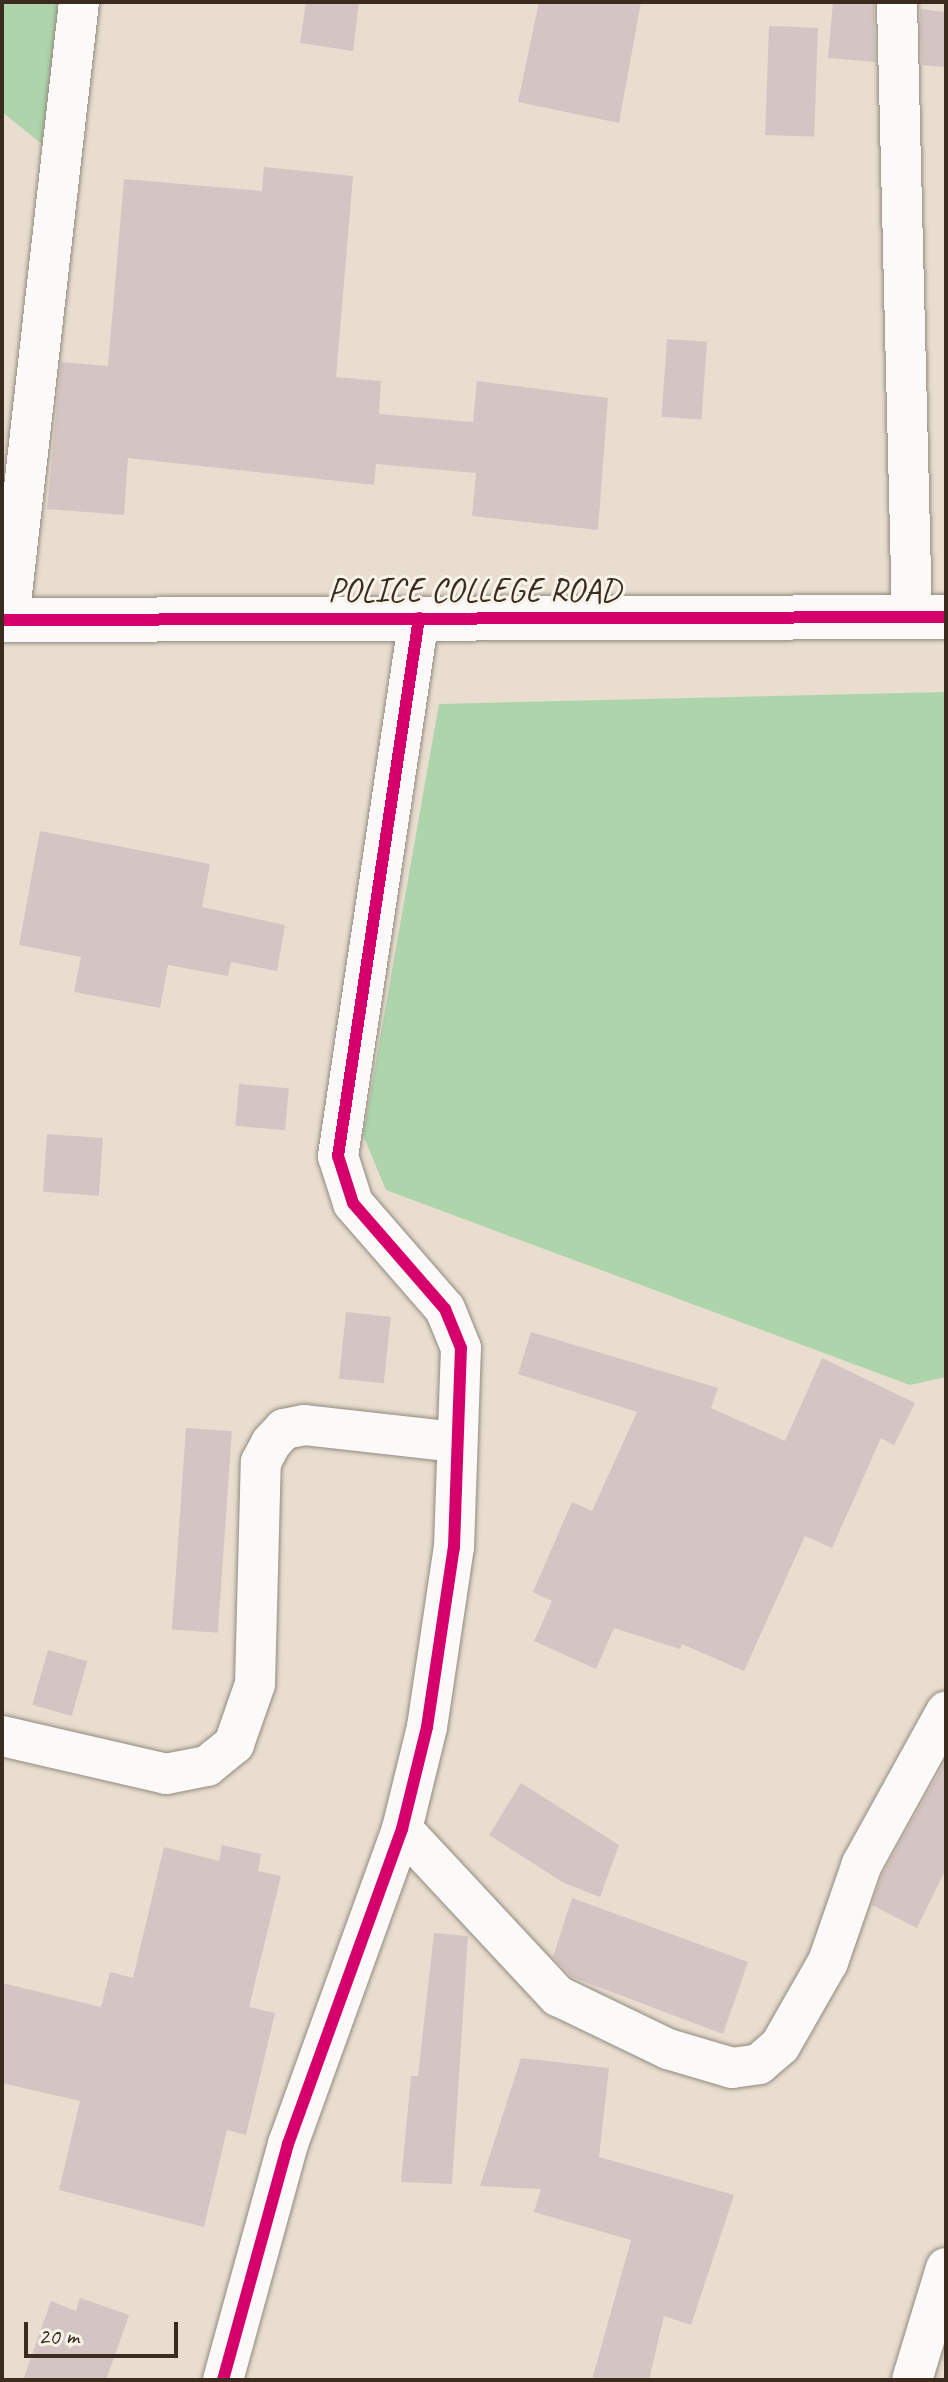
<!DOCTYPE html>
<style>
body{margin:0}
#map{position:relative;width:948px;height:2382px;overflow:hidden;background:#e8ddce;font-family:Caveat,sans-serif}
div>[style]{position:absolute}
.green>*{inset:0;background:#add4ab}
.building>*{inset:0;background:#d4c5c4;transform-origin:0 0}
.roads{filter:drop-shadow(0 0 2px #928a80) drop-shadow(0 0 2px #928a80)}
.street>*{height:40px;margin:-20px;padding:0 20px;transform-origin:20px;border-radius:20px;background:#fcfaf8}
.secondary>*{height:44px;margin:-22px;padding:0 22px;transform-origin:22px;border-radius:22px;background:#fcfaf8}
.cycleway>*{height:12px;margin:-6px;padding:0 6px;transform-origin:6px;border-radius:6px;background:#d6006c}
span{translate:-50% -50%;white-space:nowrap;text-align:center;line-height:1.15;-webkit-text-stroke:6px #f7f3e8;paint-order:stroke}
.street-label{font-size:34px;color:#3b2a1e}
.frame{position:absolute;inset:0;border:4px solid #3b2a1e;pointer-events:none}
.scale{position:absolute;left:24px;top:2322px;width:154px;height:36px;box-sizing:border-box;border:4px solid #3b2a1e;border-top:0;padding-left:10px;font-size:24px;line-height:28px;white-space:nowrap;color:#3b2a1e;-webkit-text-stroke:6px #f7f3e8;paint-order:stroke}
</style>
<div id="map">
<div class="green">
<i style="clip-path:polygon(2px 2px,63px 2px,42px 144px,2px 112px)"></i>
<i style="clip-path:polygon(946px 692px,946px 1377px,910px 1385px,386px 1190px,363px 1135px,439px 704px)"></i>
</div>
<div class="building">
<i style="clip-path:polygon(306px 2px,359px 2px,353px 51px,300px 43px)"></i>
<i style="clip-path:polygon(539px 2px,641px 2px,619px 123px,518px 102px)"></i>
<i style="clip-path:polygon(833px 2px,874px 4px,875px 62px,828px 58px)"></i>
<i style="clip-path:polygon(920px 9px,946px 12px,946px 67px,922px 65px)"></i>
<i style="left:769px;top:26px;width:49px;height:109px;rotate:2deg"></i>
<i style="clip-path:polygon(264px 167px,353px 176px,336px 377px,381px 381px,379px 414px,473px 422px,477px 381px,608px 398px,598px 530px,472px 516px,476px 473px,376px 464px,374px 485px,128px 458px,124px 515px,47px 509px,61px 362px,108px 366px,124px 179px,262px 191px)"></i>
<i style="left:667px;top:339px;width:40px;height:78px;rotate:4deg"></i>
<i style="clip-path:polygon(40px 831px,210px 864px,202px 907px,285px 925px,277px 971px,231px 962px,228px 976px,168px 965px,160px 1008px,74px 992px,81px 957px,19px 945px)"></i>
<i style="left:239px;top:1084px;width:50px;height:42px;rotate:5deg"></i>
<i style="left:47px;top:1134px;width:56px;height:58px;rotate:4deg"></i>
<i style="left:346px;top:1312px;width:45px;height:67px;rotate:6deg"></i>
<i style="clip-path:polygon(531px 1332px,718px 1388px,711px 1408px,785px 1441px,822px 1358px,915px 1403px,894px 1445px,881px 1438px,832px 1548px,805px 1536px,744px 1671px,682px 1644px,680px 1649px,614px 1628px,596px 1669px,534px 1641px,552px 1601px,533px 1592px,572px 1502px,592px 1511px,637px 1412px,518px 1374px)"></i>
<i style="left:186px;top:1428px;width:46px;height:202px;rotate:4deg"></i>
<i style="left:48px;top:1650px;width:41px;height:57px;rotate:16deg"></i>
<i style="clip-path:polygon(946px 1760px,946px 1869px,917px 1928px,872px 1905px,883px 1873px)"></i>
<i style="clip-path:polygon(521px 1783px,619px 1845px,600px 1897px,564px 1883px,489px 1835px)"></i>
<i style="clip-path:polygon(222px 1845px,261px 1854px,258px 1871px,281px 1876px,249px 2007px,275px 2013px,246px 2135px,227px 2130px,204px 2227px,59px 2190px,80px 2101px,2px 2083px,2px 1983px,101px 2007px,110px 1972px,133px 1978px,164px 1847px,219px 1861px)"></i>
<i style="clip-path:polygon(572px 1898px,748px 1962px,723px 2034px,572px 1977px,553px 1957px)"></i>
<i style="clip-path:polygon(434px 1933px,468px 1936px,452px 2184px,401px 2182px,411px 2076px,418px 2076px)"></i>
<i style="clip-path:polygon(521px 2058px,609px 2068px,599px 2157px,734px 2195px,691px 2325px,664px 2316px,649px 2380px,592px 2380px,631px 2240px,534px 2212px,541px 2189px,480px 2186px)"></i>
<i style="clip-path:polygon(80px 2298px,129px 2315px,106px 2380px,23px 2380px,51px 2301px,76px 2311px)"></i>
</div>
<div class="roads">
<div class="street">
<i style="left:897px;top:2px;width:615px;rotate:88.6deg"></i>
<i style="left:9px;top:620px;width:622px;rotate:-83.54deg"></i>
<i style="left:2px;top:1736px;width:168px;rotate:13deg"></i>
<i style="left:166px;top:1774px;width:42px;rotate:-11deg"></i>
<i style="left:207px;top:1766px;width:35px;rotate:-39deg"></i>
<i style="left:234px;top:1744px;width:64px;rotate:-70.7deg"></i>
<i style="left:255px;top:1684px;width:222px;rotate:-88.5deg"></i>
<i style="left:261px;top:1462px;width:21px;rotate:-62deg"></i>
<i style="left:271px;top:1443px;width:19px;rotate:-47deg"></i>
<i style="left:284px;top:1429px;width:21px;rotate:-11deg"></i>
<i style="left:305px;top:1425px;width:153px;rotate:6.4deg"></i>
<i style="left:402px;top:1829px;width:229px;rotate:47deg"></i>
<i style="left:558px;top:1996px;width:122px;rotate:25.7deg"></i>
<i style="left:668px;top:2049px;width:67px;rotate:16.5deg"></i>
<i style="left:732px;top:2068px;width:27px;rotate:-8deg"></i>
<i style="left:759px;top:2064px;width:28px;rotate:-41deg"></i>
<i style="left:780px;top:2046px;width:97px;rotate:-60.3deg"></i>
<i style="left:828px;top:1962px;width:104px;rotate:-70.9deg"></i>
<i style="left:862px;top:1864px;width:174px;rotate:-61.1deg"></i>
<i style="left:223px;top:2380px;width:245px;rotate:-74.6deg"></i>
<i style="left:288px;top:2144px;width:335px;rotate:-70.1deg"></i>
<i style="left:402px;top:1829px;width:105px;rotate:-76.2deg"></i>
<i style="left:427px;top:1727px;width:182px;rotate:-81.5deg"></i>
<i style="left:454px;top:1547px;width:199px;rotate:-88deg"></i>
<i style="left:461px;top:1348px;width:42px;rotate:-112.3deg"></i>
<i style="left:445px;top:1309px;width:140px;rotate:-131deg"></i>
<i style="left:353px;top:1203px;width:49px;rotate:-107.7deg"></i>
<i style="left:338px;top:1156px;width:544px;rotate:-81.44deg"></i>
<i style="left:912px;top:2380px;width:117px;rotate:-73.1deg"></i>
</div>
<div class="secondary">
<i style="left:2px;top:620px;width:944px;rotate:-0.18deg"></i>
</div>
</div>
<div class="cycleway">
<i style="left:2px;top:620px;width:944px;rotate:-0.18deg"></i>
<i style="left:223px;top:2380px;width:245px;rotate:-74.6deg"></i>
<i style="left:288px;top:2144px;width:335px;rotate:-70.1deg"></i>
<i style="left:402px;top:1829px;width:105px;rotate:-76.2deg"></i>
<i style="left:427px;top:1727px;width:182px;rotate:-81.5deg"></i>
<i style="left:454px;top:1547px;width:199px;rotate:-88deg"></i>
<i style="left:461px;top:1348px;width:42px;rotate:-112.3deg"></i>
<i style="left:445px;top:1309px;width:140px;rotate:-131deg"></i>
<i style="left:353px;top:1203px;width:49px;rotate:-107.7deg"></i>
<i style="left:338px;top:1156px;width:544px;rotate:-81.44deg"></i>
</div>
<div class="street-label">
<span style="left:474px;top:590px">POLICE COLLEGE ROAD</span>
</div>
<div class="frame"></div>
<div class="scale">20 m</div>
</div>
